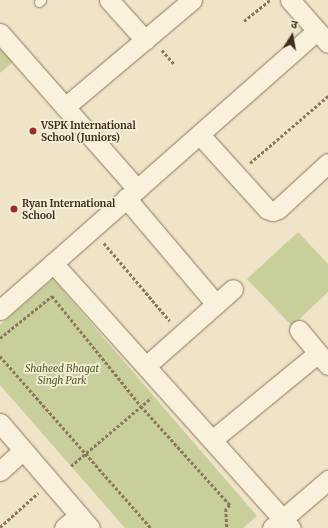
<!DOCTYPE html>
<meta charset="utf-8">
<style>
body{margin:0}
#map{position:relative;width:328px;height:528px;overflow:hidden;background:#f0e4c8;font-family:Merriweather,"Noto Sans Devanagari",serif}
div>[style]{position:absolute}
.green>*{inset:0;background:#c9cf9b}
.path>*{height:2.5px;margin-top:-1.25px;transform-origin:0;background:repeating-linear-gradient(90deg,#8d765c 0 3px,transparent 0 5px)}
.roads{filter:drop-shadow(0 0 1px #8d765c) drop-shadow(0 0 1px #8d765c)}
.service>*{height:9px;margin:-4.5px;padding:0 4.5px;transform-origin:4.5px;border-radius:4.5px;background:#faf1dc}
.minor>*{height:19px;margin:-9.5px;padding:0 9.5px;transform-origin:9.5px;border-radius:9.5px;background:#faf1dc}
.dots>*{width:11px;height:11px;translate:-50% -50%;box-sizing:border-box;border:2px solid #f7eed8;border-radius:50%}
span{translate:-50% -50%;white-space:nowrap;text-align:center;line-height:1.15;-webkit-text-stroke:3.5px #f7eed8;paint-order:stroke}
.poi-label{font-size:10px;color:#3d2e20;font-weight:700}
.left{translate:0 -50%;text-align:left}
.park-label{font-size:10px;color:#4d5a26;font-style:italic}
.north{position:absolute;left:272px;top:16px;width:40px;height:40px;-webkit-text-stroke:3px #f7eed8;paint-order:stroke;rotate:11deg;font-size:11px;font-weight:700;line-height:16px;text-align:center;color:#3d2e20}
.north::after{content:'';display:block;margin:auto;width:14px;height:18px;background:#3d2e20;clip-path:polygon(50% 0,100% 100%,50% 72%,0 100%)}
</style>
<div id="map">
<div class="green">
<i style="clip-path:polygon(0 49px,13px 62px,0 73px)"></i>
<i style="clip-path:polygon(298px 232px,328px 264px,328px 292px,292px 326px,247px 279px)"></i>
<i style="clip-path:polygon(53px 279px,257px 516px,243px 528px,125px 528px,0 385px,0 325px)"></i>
</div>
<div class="path">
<i style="left:244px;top:21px;width:33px;rotate:-39deg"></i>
<i style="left:162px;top:50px;width:18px;rotate:49deg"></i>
<i style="left:250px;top:163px;width:103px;rotate:-40.7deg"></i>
<i style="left:104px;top:243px;width:102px;rotate:49.8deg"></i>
<i style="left:0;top:338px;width:67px;rotate:-38.9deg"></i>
<i style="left:52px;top:296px;width:141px;rotate:51deg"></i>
<i style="left:141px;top:406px;width:133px;rotate:48deg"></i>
<i style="left:230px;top:505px;width:6px;rotate:135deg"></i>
<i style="left:226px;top:509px;width:19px;rotate:87deg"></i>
<i style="left:0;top:356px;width:229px;rotate:48.7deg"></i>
<i style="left:71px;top:466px;width:105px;rotate:-40.4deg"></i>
<i style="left:0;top:527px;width:51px;rotate:-41.8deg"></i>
</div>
<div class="roads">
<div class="service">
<i style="left:39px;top:2px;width:3px;rotate:-45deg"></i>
</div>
<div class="minor">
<i style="left:109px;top:0;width:54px;rotate:48deg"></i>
<i style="left:290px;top:0;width:57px;rotate:48.5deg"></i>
<i style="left:0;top:33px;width:208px;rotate:48.7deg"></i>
<i style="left:65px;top:107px;width:166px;rotate:-40.1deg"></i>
<i style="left:200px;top:135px;width:100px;rotate:47.8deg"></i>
<i style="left:267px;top:209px;width:6px;rotate:18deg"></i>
<i style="left:273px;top:211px;width:5px;rotate:-22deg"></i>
<i style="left:278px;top:209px;width:68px;rotate:-42.6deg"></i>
<i style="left:126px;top:198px;width:139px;rotate:49.7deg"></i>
<i style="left:53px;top:263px;width:356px;rotate:48.1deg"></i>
<i style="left:0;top:310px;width:422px;rotate:-41.4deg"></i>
<i style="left:299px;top:330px;width:45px;rotate:50.4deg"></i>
<i style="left:146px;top:366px;width:116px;rotate:-41.5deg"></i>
<i style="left:0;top:423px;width:138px;rotate:49.4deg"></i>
<i style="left:212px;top:440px;width:137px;rotate:-39.4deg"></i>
<i style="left:0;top:471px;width:31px;rotate:-42deg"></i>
<i style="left:64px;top:528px;width:20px;rotate:-41deg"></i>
<i style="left:272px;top:528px;width:74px;rotate:-40.6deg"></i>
</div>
</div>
<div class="dots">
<i style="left:33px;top:131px;background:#9e2a2b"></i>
<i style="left:14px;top:209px;background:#9e2a2b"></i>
</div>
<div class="poi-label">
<span class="left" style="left:41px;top:131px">VSPK International<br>School (Juniors)</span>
<span class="left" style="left:22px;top:209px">Ryan International<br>School</span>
</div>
<div class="park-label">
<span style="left:62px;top:374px">Shaheed Bhagat<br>Singh Park</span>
</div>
<div class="north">उ</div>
</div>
